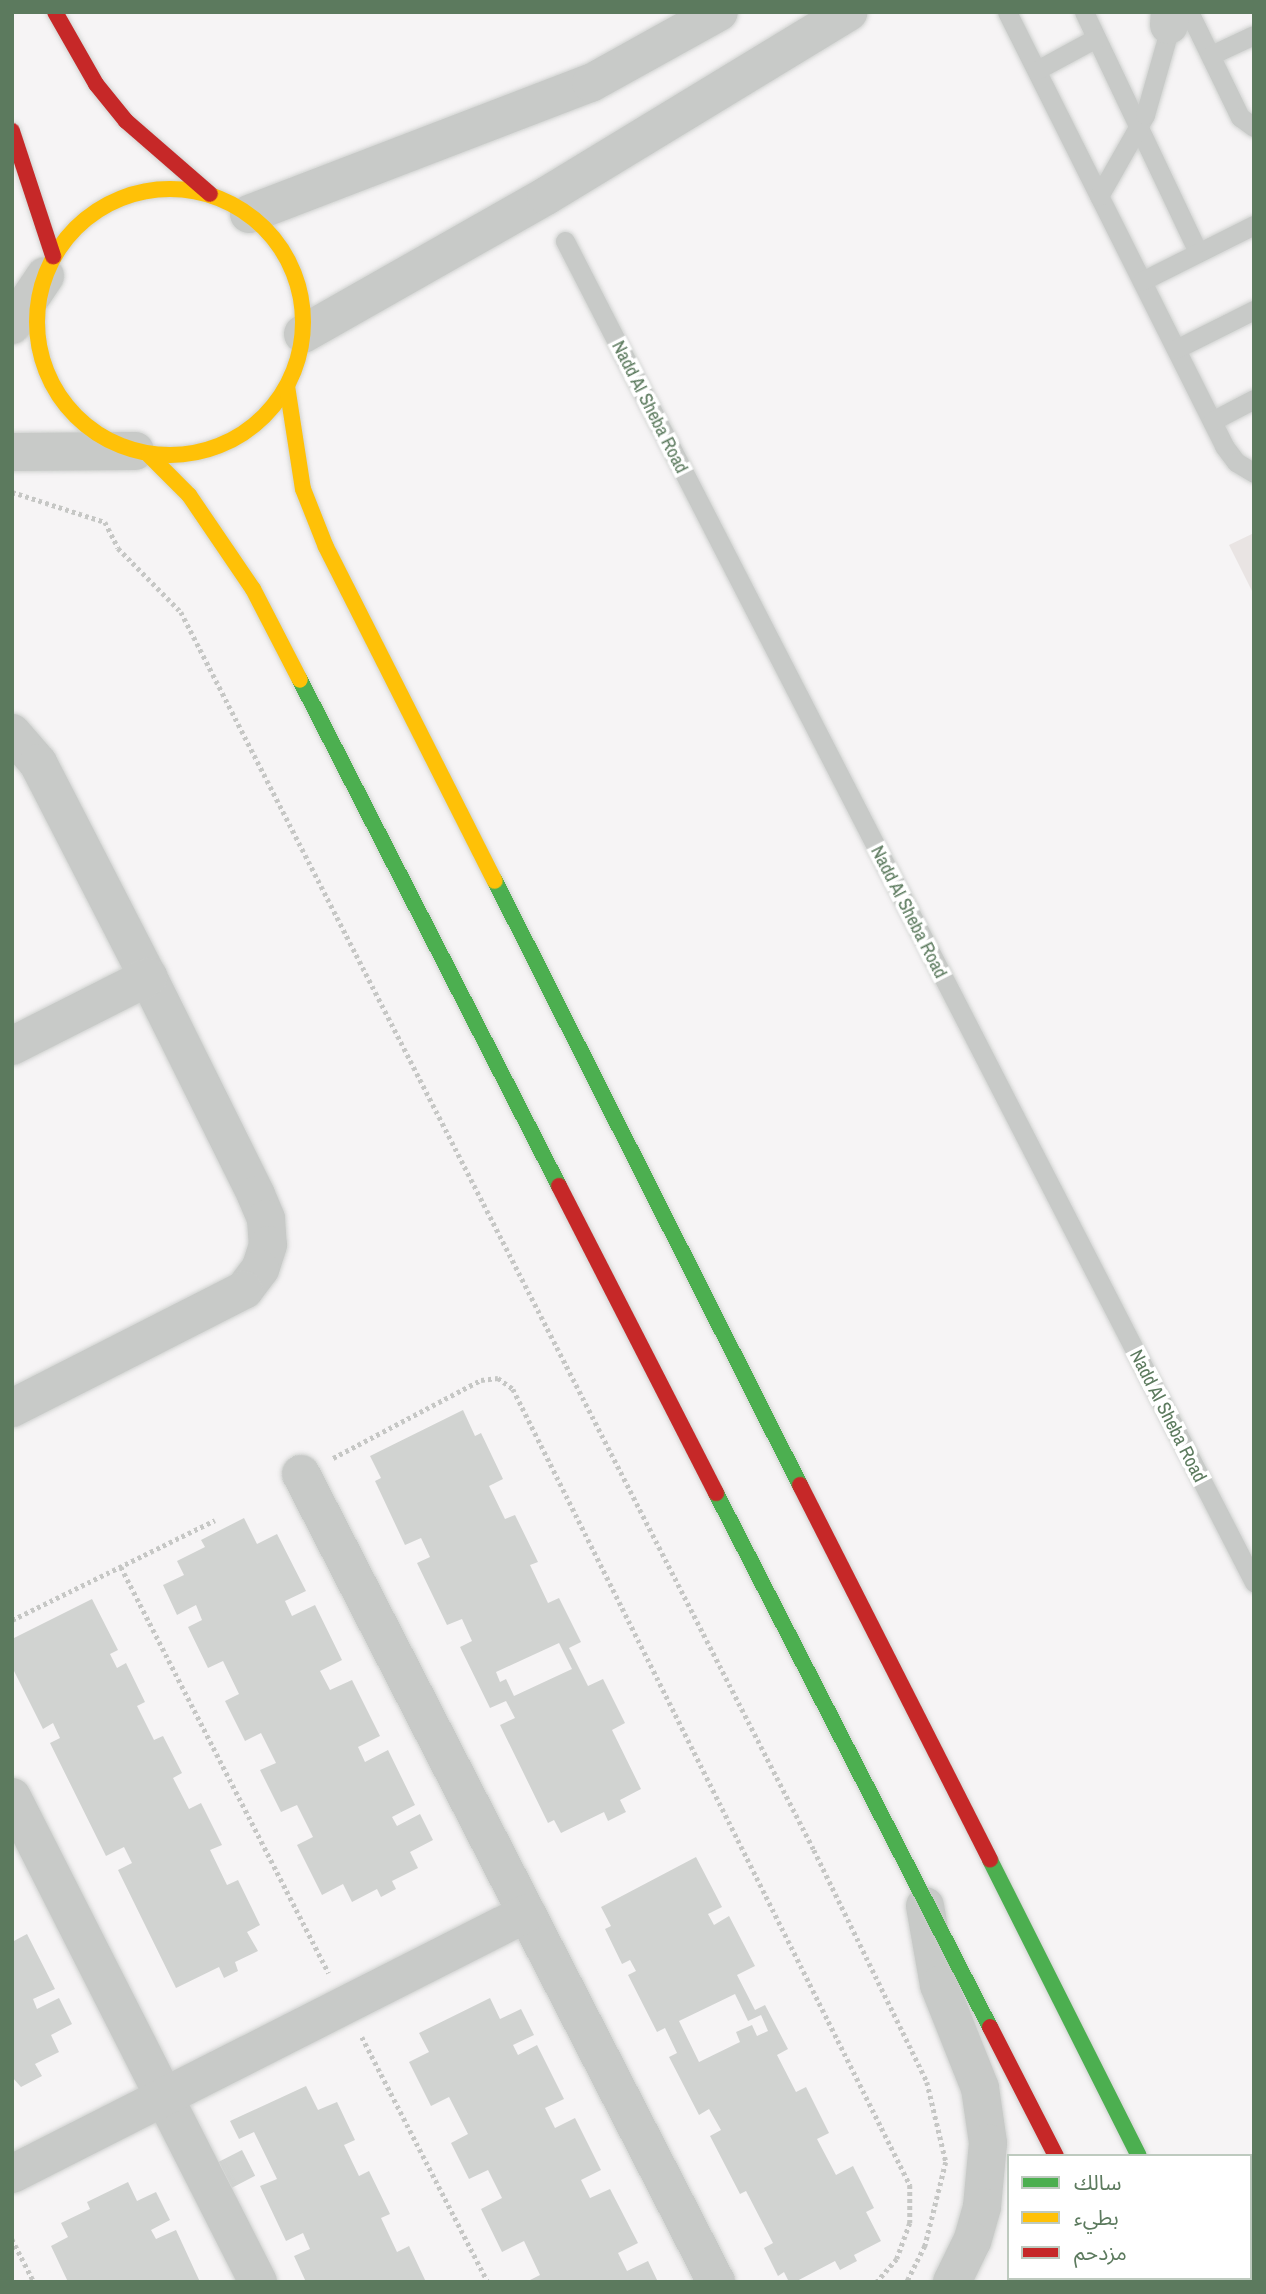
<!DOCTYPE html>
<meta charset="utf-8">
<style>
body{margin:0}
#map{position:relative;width:1266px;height:2294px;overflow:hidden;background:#f6f4f5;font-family:"Archivo Narrow","Noto Sans Arabic",sans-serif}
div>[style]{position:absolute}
.green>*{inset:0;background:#e9e4e3}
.building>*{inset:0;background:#d1d3d1;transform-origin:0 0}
.path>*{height:4.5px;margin-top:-2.25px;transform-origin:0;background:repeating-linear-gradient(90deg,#c6c7c5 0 3.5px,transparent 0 7px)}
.roads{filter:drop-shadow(0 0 2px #d0d2d0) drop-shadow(0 0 2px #d0d2d0)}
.lane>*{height:19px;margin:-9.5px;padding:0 9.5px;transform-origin:9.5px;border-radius:9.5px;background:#c8cac8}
.street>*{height:38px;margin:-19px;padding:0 19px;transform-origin:19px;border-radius:19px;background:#c8cac8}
.fast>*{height:16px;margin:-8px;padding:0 8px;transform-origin:8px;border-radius:8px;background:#4caf50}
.slow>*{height:16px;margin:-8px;padding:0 8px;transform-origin:8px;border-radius:8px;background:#ffc107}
.slow>.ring{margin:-8px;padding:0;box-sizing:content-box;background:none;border:16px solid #ffc107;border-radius:50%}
.jam>*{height:16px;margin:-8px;padding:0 8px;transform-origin:8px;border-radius:8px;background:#c62828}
span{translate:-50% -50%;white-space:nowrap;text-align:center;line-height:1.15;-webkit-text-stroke:7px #fff;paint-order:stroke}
.street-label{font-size:19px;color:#5c7a5e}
.frame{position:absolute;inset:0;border:14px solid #5c7a5e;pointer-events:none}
.legend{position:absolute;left:1007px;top:2154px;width:245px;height:126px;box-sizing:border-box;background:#fff;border:2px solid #becabf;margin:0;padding:9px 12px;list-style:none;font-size:21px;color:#5c7a5e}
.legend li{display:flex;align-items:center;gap:14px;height:35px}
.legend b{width:35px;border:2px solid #becabf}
</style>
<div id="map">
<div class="green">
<i style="clip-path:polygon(1254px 533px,1254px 595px,1229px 545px)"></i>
</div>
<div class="building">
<i style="clip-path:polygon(evenodd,463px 1410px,475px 1436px,481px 1433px,503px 1479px,489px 1486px,505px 1519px,515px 1515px,538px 1562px,530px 1565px,548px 1603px,559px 1598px,581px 1642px,569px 1648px,588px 1686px,603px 1679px,625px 1723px,612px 1730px,641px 1789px,620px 1800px,626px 1812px,608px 1821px,604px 1812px,561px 1833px,554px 1820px,548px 1823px,500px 1725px,515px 1718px,506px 1701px,490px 1708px,460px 1647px,472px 1641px,462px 1619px,447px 1625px,417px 1563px,430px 1557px,421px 1538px,405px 1545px,375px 1481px,381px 1478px,370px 1456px,463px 1410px,559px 1643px,572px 1669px,514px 1696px,506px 1679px,500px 1682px,496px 1672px,559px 1643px)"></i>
<i style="clip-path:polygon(244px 1518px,257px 1544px,277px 1534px,306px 1591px,285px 1601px,292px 1616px,315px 1605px,342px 1660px,320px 1671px,330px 1690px,352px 1680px,380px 1736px,358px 1747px,365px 1762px,388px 1750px,415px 1805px,392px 1817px,397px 1826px,420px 1814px,433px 1840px,410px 1852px,418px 1868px,392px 1881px,396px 1889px,381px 1897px,377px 1889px,352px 1902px,343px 1884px,322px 1895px,297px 1845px,313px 1837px,297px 1805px,281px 1812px,260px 1770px,276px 1763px,261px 1733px,245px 1741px,225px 1701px,239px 1694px,223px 1661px,208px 1668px,188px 1627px,202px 1620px,196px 1605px,177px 1615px,163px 1585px,184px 1575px,177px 1561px,205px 1547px,201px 1540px)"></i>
<i style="clip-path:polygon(92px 1599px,118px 1650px,110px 1654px,117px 1668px,126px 1663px,145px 1702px,137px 1706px,154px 1740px,163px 1736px,182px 1773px,173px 1778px,189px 1809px,201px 1803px,222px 1845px,210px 1850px,227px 1885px,238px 1880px,260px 1925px,247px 1932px,258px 1951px,235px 1962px,238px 1971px,224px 1978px,219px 1967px,176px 1988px,118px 1870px,132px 1863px,124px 1847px,106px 1856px,50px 1743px,60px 1738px,53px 1723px,43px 1729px,12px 1667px,12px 1639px)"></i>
<i style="clip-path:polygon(evenodd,696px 1857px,722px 1907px,708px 1914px,714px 1925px,729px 1916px,755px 1966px,737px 1975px,755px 2010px,765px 2005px,788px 2049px,777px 2055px,796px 2092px,806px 2087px,829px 2133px,817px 2139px,836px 2175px,853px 2166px,874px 2208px,866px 2212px,881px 2241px,854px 2255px,857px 2261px,840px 2270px,835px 2261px,795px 2282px,789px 2282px,784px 2272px,778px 2276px,764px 2248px,773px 2243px,746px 2191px,740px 2194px,710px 2136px,721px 2130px,709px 2109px,699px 2115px,669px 2057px,677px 2053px,665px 2028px,657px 2032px,628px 1975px,636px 1971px,630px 1960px,622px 1964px,605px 1929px,611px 1926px,601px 1907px,696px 1857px,735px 1994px,748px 2021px,761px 2015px,768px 2031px,757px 2036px,752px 2025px,736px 2032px,740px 2042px,699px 2062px,679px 2021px,735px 1994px)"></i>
<i style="clip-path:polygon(27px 1934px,55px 1989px,33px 1999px,37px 2009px,59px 1998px,72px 2024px,51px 2035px,59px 2052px,35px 2064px,42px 2076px,21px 2087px,12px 2077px,12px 1942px)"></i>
<i style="clip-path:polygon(490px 1998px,500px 2019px,521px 2009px,534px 2035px,513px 2045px,518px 2055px,537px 2045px,564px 2099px,545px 2108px,555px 2128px,575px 2118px,601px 2170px,581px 2180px,590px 2198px,610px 2189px,638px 2243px,618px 2253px,627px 2271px,648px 2261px,658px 2282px,526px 2282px,540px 2275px,524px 2241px,502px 2252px,481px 2209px,502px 2198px,488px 2170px,469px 2179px,451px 2143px,468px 2134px,449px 2097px,431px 2106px,409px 2062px,429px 2052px,419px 2033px)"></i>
<i style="clip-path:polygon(306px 2086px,318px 2110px,337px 2102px,355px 2140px,344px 2145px,359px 2176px,369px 2171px,390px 2214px,381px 2218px,397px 2252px,409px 2246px,426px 2282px,306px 2282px,294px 2256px,310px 2249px,303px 2233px,286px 2241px,260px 2186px,277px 2179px,254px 2132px,239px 2139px,230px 2121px)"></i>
<i style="left:242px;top:2150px;width:29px;height:26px;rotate:63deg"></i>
<i style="clip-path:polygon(128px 2182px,137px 2201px,156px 2192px,170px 2220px,151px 2230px,156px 2239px,176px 2230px,200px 2282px,68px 2282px,51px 2246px,68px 2237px,61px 2223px,90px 2209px,87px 2202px)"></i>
</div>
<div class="path">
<i style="left:12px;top:492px;width:98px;rotate:17.9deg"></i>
<i style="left:105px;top:522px;width:29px;rotate:63deg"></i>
<i style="left:118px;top:548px;width:90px;rotate:45.5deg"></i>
<i style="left:181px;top:612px;width:1390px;rotate:62.92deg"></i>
<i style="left:814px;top:1850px;width:258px;rotate:64deg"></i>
<i style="left:927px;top:2082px;width:82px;rotate:76.6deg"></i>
<i style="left:946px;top:2162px;width:87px;rotate:104deg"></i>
<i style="left:925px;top:2246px;width:40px;rotate:116.6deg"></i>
<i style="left:333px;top:1458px;width:167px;rotate:-27.8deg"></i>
<i style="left:481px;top:1380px;width:17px;rotate:-7deg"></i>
<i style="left:498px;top:1378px;width:19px;rotate:36deg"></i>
<i style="left:513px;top:1389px;width:890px;rotate:63.49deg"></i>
<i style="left:910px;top:2185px;width:38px;rotate:90deg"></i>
<i style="left:910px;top:2223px;width:38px;rotate:110deg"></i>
<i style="left:897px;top:2259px;width:30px;rotate:131deg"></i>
<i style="left:121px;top:1567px;width:456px;rotate:62.9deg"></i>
<i style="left:12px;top:1620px;width:226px;rotate:-26.2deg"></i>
<i style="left:362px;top:2037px;width:276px;rotate:62.8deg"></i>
<i style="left:12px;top:2239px;width:48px;rotate:62.9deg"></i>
</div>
<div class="roads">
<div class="lane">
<i style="left:1007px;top:12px;width:485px;rotate:63.4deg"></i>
<i style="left:1224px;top:446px;width:20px;rotate:53deg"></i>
<i style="left:1236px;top:462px;width:21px;rotate:31deg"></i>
<i style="left:1084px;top:12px;width:266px;rotate:64.6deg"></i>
<i style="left:1189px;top:12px;width:117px;rotate:64.1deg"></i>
<i style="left:1240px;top:117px;width:17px;rotate:36deg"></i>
<i style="left:1211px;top:55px;width:47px;rotate:-24.9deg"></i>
<i style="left:1037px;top:70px;width:67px;rotate:-28.5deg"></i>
<i style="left:1099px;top:196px;width:93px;rotate:-60.4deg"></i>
<i style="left:1145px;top:115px;width:99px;rotate:-74.1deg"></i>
<i style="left:565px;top:241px;width:1508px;rotate:62.81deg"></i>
<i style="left:1142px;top:281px;width:125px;rotate:-26.6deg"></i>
<i style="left:1176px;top:349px;width:87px;rotate:-26.6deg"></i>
<i style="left:1212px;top:421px;width:47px;rotate:-27.6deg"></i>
</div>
<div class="street">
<i style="left:1169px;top:25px;width:13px;rotate:-86deg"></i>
<i style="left:249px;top:214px;width:366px;rotate:-21deg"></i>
<i style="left:591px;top:83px;width:146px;rotate:-29deg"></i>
<i style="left:12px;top:325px;width:59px;rotate:-56deg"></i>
<i style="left:303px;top:334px;width:279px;rotate:-29.6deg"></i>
<i style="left:546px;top:196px;width:354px;rotate:-31.3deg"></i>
<i style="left:12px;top:452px;width:123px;rotate:-0.5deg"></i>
<i style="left:12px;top:733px;width:40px;rotate:49deg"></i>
<i style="left:38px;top:763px;width:241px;rotate:62.8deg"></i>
<i style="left:148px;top:977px;width:243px;rotate:63.6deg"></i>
<i style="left:256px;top:1195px;width:26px;rotate:67deg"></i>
<i style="left:266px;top:1219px;width:26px;rotate:86deg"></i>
<i style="left:268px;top:1245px;width:25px;rotate:108deg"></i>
<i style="left:260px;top:1269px;width:26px;rotate:127deg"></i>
<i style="left:244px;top:1290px;width:260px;rotate:153deg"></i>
<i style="left:12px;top:1046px;width:153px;rotate:-26.9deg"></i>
<i style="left:301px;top:1474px;width:908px;rotate:62.81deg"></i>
<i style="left:12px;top:1797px;width:544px;rotate:63.11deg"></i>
<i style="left:925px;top:1906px;width:80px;rotate:80deg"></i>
<i style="left:939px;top:1985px;width:111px;rotate:68.3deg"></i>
<i style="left:980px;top:2088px;width:56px;rotate:81.7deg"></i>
<i style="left:988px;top:2143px;width:64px;rotate:95.4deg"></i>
<i style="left:982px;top:2207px;width:35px;rotate:106deg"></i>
<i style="left:972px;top:2241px;width:46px;rotate:116deg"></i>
<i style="left:12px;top:2174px;width:577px;rotate:-26.88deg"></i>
</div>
<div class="fast">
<i style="left:300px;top:680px;width:568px;rotate:62.89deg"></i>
<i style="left:495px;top:881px;width:677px;rotate:63.21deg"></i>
<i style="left:716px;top:1493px;width:600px;rotate:62.84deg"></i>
<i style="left:990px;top:1860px;width:331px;rotate:63.3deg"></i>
</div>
<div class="slow">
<i class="ring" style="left:37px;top:189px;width:250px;height:250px"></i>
<i style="left:287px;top:386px;width:104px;rotate:81.2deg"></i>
<i style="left:303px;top:489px;width:62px;rotate:68.4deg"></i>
<i style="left:326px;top:547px;width:374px;rotate:63.2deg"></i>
<i style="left:149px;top:455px;width:57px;rotate:45deg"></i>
<i style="left:189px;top:495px;width:114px;rotate:55.8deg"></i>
<i style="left:253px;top:589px;width:102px;rotate:62.7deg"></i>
</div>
<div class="jam">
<i style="left:55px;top:12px;width:83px;rotate:60.3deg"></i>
<i style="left:96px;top:84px;width:48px;rotate:51deg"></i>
<i style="left:126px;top:121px;width:111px;rotate:41deg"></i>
<i style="left:12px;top:131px;width:132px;rotate:71.8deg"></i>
<i style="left:559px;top:1186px;width:345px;rotate:62.9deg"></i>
<i style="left:800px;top:1485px;width:420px;rotate:63.1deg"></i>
<i style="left:990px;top:2027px;width:145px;rotate:62.9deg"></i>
<i style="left:1118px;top:2278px;width:4px;rotate:63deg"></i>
<i style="left:1201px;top:2278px;width:4px;rotate:63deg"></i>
</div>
</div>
<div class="street-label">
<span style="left:650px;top:407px;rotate:63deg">Nadd Al Sheba Road</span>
<span style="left:909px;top:912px;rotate:63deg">Nadd Al Sheba Road</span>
<span style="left:1168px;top:1416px;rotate:63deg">Nadd Al Sheba Road</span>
</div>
<div class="frame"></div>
<ul class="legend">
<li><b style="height:9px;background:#4caf50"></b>سالك</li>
<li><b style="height:9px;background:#ffc107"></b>بطيء</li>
<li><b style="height:9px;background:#c62828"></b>مزدحم</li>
</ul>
</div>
